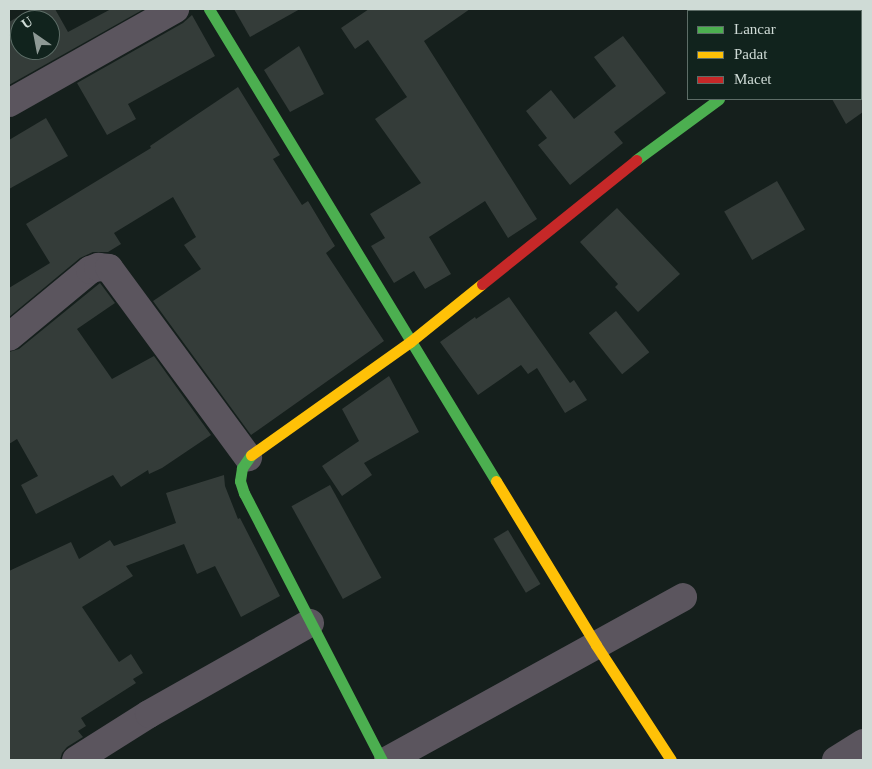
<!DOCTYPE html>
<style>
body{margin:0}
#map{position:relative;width:872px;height:769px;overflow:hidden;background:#151f1c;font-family:Georgia,serif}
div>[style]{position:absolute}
.building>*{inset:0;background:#343c39;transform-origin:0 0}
.street>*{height:28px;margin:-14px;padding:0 14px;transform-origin:14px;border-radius:14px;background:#5b555e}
.fast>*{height:11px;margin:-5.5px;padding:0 5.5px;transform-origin:5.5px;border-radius:5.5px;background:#4caf50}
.slow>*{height:11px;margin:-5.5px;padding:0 5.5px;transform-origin:5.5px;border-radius:5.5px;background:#ffc107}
.jam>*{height:11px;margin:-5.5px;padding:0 5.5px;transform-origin:5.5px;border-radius:5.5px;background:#c62828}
span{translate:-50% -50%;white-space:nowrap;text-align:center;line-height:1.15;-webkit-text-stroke:5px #11231d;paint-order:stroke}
.frame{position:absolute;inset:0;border:10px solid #cfdbd6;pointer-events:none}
.legend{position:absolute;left:687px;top:10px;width:175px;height:90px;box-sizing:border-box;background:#11231d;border:1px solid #5d6d67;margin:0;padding:6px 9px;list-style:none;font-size:15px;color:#cfdbd6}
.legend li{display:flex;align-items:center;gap:10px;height:25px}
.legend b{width:25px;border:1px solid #5d6d67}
.north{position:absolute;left:10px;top:10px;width:50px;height:50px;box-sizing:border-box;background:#11231d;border:1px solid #5d6d67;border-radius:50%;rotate:327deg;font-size:14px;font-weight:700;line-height:20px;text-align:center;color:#cfdbd6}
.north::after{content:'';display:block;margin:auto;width:18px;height:22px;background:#8e9995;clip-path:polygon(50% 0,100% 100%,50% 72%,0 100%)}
</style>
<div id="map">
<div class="building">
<i style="clip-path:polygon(evenodd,31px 9px,55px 9px,68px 32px,111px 9px,144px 9px,9px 85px,9px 22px,31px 9px,20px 20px,50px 20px,50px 50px,20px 50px,20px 20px)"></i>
<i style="clip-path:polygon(234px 9px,300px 9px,250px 37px)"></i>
<i style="clip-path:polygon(369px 9px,470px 9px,424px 41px,537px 219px,508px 238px,485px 201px,429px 237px,451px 274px,425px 289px,414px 271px,394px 283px,371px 246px,385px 238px,370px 214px,421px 183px,375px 119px,407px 97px,368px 40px,355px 49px,341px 28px)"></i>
<i style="clip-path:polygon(192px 15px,215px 56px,128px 104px,136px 119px,107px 135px,77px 83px,183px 23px)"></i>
<i style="clip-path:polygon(623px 36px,666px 93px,614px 132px,623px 143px,570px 185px,538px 145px,547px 138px,526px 111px,551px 90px,574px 119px,616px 86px,594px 57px)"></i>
<i style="clip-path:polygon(299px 46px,324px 94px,290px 112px,264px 70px)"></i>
<i style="clip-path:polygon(238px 87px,280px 155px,273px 159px,302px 205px,308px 201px,335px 246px,326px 253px,384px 341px,251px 435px,153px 301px,201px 269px,184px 245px,196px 237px,173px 197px,114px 233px,121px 244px,108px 252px,93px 252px,80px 258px,9px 317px,9px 288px,50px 263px,26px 224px,151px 148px,150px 146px)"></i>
<i style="clip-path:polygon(832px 99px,863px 99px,863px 112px,846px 124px)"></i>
<i style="clip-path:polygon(46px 118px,68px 156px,9px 189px,9px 140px)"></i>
<i style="left:777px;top:181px;width:56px;height:61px;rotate:60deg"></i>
<i style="clip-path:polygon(617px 208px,680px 274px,638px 312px,615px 287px,618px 284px,580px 242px)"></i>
<i style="clip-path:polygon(100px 283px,115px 303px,77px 329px,112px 379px,154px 356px,211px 435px,162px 468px,149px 474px,148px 470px,121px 487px,113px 475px,36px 514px,21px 485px,38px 476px,17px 439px,9px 444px,9px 352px,19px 349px)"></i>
<i style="clip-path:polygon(509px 297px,570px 383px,574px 380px,587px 400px,565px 413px,537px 368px,528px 374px,521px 365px,478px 395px,440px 342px,475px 317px,476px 319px)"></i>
<i style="left:616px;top:311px;width:53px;height:35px;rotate:51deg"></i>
<i style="clip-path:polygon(389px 376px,419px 432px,364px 463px,372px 475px,342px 496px,322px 466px,359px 441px,342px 409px)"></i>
<i style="clip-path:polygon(224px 475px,225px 486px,238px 519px,240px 518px,280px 596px,241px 617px,215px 566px,197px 574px,184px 544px,126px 566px,133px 576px,82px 607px,119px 662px,131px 654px,143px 673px,133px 679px,136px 683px,81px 718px,86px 726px,78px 731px,83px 737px,67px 747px,62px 753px,60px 760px,9px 760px,9px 571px,71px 542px,79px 559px,110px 540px,114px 546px,176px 523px,166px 493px)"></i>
<i style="left:330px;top:485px;width:106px;height:44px;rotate:61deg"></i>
<i style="left:508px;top:530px;width:63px;height:17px;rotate:59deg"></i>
</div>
<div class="street">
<i style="left:833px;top:9px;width:3px;rotate:45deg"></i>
<i style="left:861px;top:47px;width:4px;rotate:56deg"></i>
<i style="left:9px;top:103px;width:191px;rotate:-29.5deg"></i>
<i style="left:9px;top:337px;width:105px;rotate:-39.6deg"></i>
<i style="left:90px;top:270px;width:9px;rotate:-21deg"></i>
<i style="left:98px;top:267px;width:11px;rotate:5deg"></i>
<i style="left:109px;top:268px;width:235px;rotate:53.7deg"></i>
<i style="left:76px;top:760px;width:86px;rotate:-32.2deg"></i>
<i style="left:149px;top:714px;width:185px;rotate:-29.5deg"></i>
<i style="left:388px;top:760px;width:337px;rotate:-28.9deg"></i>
<i style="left:836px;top:760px;width:32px;rotate:-32deg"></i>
</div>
<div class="fast">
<i style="left:209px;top:9px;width:552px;rotate:58.7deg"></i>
<i style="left:636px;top:160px;width:103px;rotate:-36.3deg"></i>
<i style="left:251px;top:455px;width:16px;rotate:125deg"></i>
<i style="left:242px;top:468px;width:13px;rotate:99deg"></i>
<i style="left:240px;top:481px;width:13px;rotate:72deg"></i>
<i style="left:244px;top:493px;width:301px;rotate:62.7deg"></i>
</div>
<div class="slow">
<i style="left:251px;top:455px;width:195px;rotate:-35.4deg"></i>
<i style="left:410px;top:342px;width:92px;rotate:-38.9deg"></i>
<i style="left:496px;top:481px;width:192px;rotate:58.6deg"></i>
<i style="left:596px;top:645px;width:137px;rotate:56.9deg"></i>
</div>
<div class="jam">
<i style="left:482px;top:284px;width:198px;rotate:-38.8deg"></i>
</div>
<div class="frame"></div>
<ul class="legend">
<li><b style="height:6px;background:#4caf50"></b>Lancar</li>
<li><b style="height:6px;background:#ffc107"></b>Padat</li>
<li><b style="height:6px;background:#c62828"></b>Macet</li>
</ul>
<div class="north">U</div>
</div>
